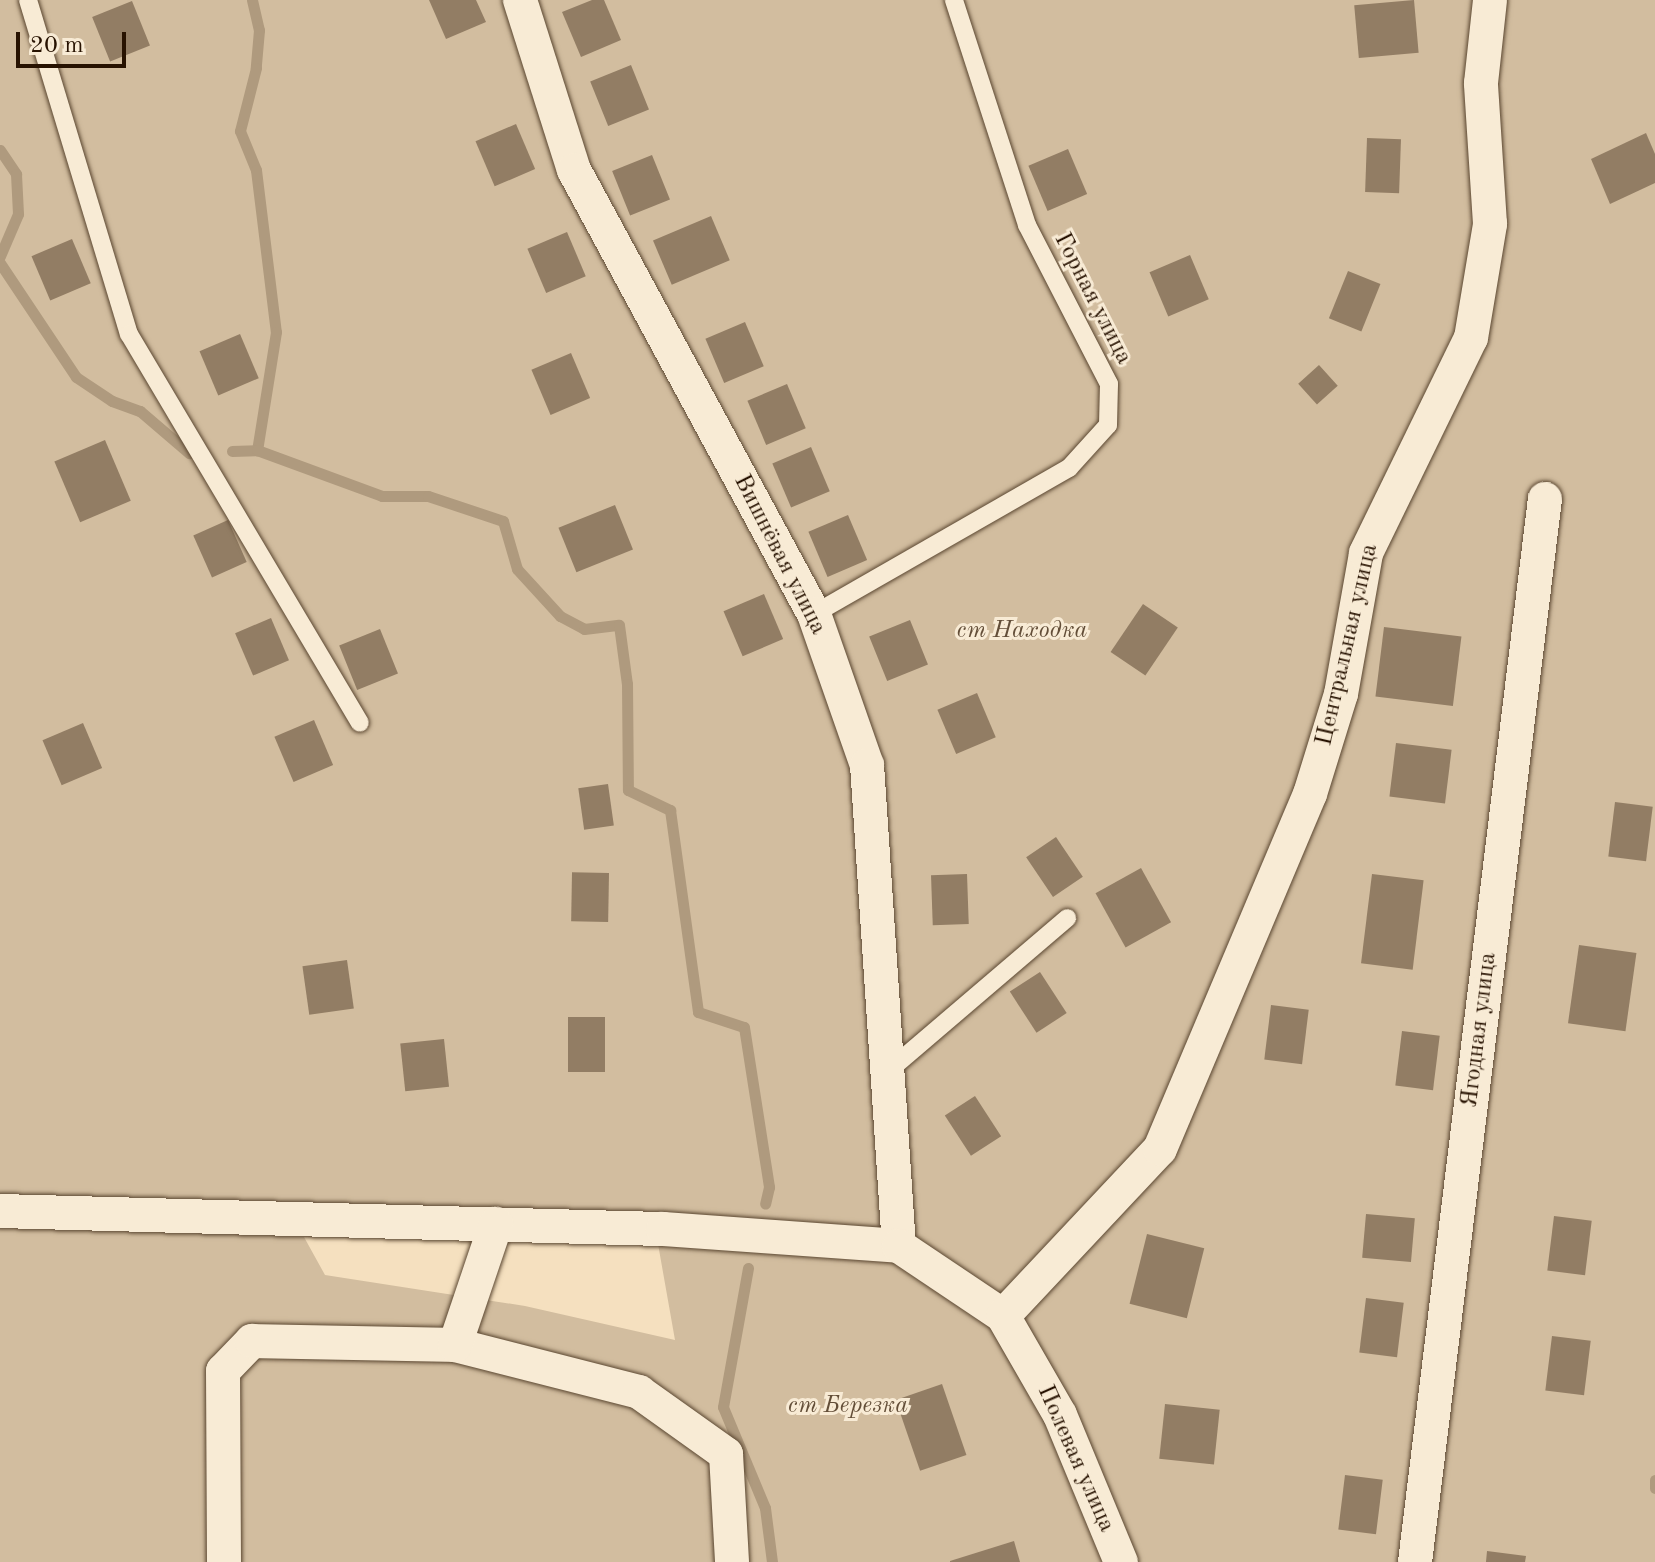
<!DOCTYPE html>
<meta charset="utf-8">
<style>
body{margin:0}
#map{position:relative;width:1655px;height:1562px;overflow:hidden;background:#f5e0bf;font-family:"Old Standard TT",serif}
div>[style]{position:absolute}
.green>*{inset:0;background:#d2bd9f}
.stream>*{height:11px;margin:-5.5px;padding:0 5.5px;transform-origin:5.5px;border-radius:5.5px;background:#af9a7e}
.building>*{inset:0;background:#927d64;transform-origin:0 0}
.roads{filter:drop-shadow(0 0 2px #5a4630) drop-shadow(0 0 2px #5a4630)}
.lane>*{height:18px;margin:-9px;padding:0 9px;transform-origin:9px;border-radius:9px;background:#f8ebd5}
.street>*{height:34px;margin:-17px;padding:0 17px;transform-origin:17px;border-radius:17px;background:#f8ebd5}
span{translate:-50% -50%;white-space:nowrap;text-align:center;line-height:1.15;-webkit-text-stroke:6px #f8ebd5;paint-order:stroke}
.street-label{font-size:24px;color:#271201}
.park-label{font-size:24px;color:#634e38;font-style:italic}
.scale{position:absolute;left:16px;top:32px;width:110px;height:36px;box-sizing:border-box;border:4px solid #271201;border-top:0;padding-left:10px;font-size:24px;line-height:28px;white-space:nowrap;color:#271201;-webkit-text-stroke:6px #f8ebd5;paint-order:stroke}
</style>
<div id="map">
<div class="green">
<i style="clip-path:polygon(evenodd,0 0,1655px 0,1655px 1562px,0 1562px,0 0,304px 1237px,658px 1244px,675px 1340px,525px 1306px,325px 1275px,304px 1237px)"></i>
</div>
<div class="stream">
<i style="left:252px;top:0;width:31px;rotate:77deg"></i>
<i style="left:259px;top:30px;width:38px;rotate:95deg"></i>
<i style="left:256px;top:68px;width:65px;rotate:104.3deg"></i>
<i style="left:240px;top:131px;width:42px;rotate:67.7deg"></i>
<i style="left:256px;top:170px;width:163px;rotate:83deg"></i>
<i style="left:276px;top:332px;width:120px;rotate:99.1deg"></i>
<i style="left:0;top:150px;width:29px;rotate:56deg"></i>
<i style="left:16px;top:174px;width:40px;rotate:87.1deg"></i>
<i style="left:18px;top:214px;width:46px;rotate:113.2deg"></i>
<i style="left:0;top:263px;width:137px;rotate:56.3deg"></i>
<i style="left:76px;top:377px;width:43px;rotate:33.7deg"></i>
<i style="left:112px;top:401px;width:30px;rotate:20deg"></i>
<i style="left:140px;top:411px;width:65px;rotate:40.6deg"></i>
<i style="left:232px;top:451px;width:25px;rotate:-2deg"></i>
<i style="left:257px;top:450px;width:133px;rotate:20.2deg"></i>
<i style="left:382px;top:496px;width:46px"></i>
<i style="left:428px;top:496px;width:79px;rotate:18.4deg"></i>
<i style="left:503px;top:521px;width:50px;rotate:73.7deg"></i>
<i style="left:517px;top:569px;width:64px;rotate:47.5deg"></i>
<i style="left:560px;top:616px;width:27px;rotate:28deg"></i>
<i style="left:584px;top:629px;width:35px;rotate:-7deg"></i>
<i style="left:619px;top:625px;width:60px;rotate:82.3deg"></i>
<i style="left:627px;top:684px;width:106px;rotate:89.5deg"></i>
<i style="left:628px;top:790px;width:47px;rotate:25.5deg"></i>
<i style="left:670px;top:810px;width:204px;rotate:82.1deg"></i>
<i style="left:698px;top:1012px;width:48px;rotate:18.1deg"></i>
<i style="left:744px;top:1027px;width:162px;rotate:81.1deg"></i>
<i style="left:769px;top:1187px;width:17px;rotate:103deg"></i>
<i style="left:748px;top:1268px;width:141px;rotate:100.2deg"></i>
<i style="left:723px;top:1407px;width:109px;rotate:67.4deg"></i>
<i style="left:765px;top:1508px;width:54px;rotate:82.6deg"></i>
<i style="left:1655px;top:1480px;width:8px;rotate:90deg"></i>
</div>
<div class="building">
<i style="clip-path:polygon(429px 0,476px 0,486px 22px,446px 39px)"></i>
<i style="clip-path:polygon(592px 0,604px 0,621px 40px,581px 57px,562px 12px)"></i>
<i style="left:1414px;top:0;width:53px;height:60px;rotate:85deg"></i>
<i style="left:132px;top:1px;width:48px;height:43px;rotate:68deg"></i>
<i style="left:631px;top:65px;width:48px;height:44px;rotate:68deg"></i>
<i style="left:516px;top:124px;width:49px;height:44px;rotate:67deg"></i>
<i style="clip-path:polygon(1646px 133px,1655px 154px,1655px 183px,1610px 204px,1591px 159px)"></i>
<i style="left:1367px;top:138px;width:34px;height:54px;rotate:2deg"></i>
<i style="left:1068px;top:149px;width:49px;height:43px;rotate:67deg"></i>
<i style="left:652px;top:155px;width:48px;height:43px;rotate:68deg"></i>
<i style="left:711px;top:216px;width:48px;height:63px;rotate:67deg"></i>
<i style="left:567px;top:232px;width:48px;height:43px;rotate:67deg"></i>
<i style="left:72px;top:239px;width:48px;height:44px;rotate:67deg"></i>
<i style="left:1190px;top:255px;width:48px;height:44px;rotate:67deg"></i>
<i style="left:1348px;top:271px;width:35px;height:51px;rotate:22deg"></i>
<i style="left:745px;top:322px;width:48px;height:43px;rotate:67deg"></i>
<i style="left:240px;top:334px;width:48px;height:44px;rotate:67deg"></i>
<i style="left:571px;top:353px;width:49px;height:43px;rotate:67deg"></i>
<i style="left:1319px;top:365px;width:28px;height:28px;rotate:48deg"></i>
<i style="left:787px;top:384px;width:48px;height:43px;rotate:67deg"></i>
<i style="left:105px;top:440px;width:66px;height:55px;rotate:67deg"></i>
<i style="left:811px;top:447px;width:48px;height:42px;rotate:67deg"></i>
<i style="left:615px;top:505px;width:48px;height:61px;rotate:68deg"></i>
<i style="left:848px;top:515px;width:49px;height:43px;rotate:67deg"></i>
<i style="left:228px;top:520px;width:46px;height:38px;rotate:66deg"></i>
<i style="left:764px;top:594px;width:49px;height:44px;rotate:67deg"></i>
<i style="left:1143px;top:604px;width:42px;height:58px;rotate:34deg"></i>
<i style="left:271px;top:618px;width:46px;height:39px;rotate:67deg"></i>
<i style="left:910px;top:620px;width:48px;height:44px;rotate:68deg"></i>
<i style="left:1384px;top:627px;width:78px;height:70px;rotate:7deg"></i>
<i style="left:380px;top:629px;width:48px;height:44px;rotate:68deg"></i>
<i style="left:977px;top:693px;width:48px;height:43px;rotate:67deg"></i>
<i style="left:314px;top:720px;width:49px;height:43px;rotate:67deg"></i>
<i style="left:83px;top:723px;width:49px;height:44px;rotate:67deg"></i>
<i style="left:1396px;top:743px;width:56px;height:54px;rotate:7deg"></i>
<i style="left:608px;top:784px;width:42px;height:30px;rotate:82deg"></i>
<i style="left:1615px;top:802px;width:38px;height:55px;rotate:7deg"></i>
<i style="left:1056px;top:837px;width:48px;height:36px;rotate:56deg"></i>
<i style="left:1141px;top:868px;width:62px;height:52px;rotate:61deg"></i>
<i style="left:609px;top:873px;width:49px;height:37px;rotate:91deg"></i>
<i style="left:967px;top:874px;width:50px;height:36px;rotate:88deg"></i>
<i style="left:1372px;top:874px;width:52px;height:90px;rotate:7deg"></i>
<i style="left:1579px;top:945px;width:58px;height:79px;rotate:8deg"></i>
<i style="left:347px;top:960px;width:49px;height:45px;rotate:82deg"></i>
<i style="left:1040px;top:972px;width:49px;height:36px;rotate:57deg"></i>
<i style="left:1271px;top:1005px;width:38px;height:55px;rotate:7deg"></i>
<i style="left:605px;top:1017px;width:55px;height:37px;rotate:90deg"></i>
<i style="left:1402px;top:1031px;width:38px;height:55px;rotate:7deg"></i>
<i style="left:444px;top:1039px;width:48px;height:44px;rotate:84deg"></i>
<i style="left:975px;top:1096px;width:48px;height:36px;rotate:57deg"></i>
<i style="left:1366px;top:1214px;width:49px;height:44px;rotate:5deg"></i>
<i style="left:1554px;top:1216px;width:38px;height:55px;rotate:7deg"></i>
<i style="left:1147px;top:1234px;width:59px;height:72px;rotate:14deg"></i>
<i style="left:1366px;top:1298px;width:38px;height:55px;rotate:7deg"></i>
<i style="left:1552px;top:1336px;width:39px;height:55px;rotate:7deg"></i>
<i style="left:942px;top:1384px;width:75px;height:49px;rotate:71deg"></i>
<i style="left:1165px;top:1404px;width:55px;height:55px;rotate:6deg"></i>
<i style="left:1345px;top:1475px;width:38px;height:55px;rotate:7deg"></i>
<i style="clip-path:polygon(1014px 1541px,1020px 1562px,950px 1562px,950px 1561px)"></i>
<i style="clip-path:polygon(1487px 1551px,1526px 1556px,1525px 1562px,1486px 1562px)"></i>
</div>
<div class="roads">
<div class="lane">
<i style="left:28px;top:0;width:349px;rotate:73.2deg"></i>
<i style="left:129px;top:334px;width:452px;rotate:59.3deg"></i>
<i style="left:814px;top:614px;width:294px;rotate:-29.8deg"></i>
<i style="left:1069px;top:468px;width:58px;rotate:-47.8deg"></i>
<i style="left:1108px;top:425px;width:41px;rotate:-88.6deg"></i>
<i style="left:1109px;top:384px;width:179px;rotate:-117.3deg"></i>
<i style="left:1027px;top:225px;width:237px;rotate:-108deg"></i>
<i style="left:887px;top:1072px;width:237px;rotate:-40.5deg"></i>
</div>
<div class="street">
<i style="left:520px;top:0;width:178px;rotate:72.4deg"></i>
<i style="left:574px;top:170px;width:505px;rotate:61.61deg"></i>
<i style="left:814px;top:614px;width:160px;rotate:70.7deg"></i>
<i style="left:867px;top:765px;width:482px;rotate:86.2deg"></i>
<i style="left:0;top:1211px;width:663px;rotate:1.56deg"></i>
<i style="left:663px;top:1229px;width:237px;rotate:4.1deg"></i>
<i style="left:899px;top:1246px;width:125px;rotate:33.9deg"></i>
<i style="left:1003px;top:1316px;width:114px;rotate:60.1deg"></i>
<i style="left:1060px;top:1415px;width:159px;rotate:67.5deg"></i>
<i style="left:1003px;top:1316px;width:229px;rotate:-46.8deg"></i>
<i style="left:1160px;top:1149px;width:385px;rotate:-67.1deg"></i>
<i style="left:1310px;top:794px;width:105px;rotate:-72.8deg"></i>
<i style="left:1341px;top:694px;width:143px;rotate:-79.9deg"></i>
<i style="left:1366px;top:553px;width:239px;rotate:-64deg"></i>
<i style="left:1471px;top:338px;width:116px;rotate:-80.5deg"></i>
<i style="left:1490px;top:224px;width:141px;rotate:-93.7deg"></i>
<i style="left:1481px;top:83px;width:83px;rotate:-83.8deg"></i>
<i style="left:455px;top:1345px;width:190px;rotate:14.3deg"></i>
<i style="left:639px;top:1392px;width:107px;rotate:35.5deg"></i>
<i style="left:726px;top:1454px;width:108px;rotate:86.8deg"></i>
<i style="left:224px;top:1562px;width:191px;rotate:-90.3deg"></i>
<i style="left:223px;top:1371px;width:42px;rotate:-46deg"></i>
<i style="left:252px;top:1341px;width:203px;rotate:1.1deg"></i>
<i style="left:455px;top:1345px;width:128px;rotate:-71.3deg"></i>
<i style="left:1415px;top:1562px;width:1071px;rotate:-83.03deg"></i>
</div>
</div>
<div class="street-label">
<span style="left:1092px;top:299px;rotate:63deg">Горная улица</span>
<span style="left:779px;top:555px;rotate:63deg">Вишнёвая улица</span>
<span style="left:1348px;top:645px;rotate:-77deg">Центральная улица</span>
<span style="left:1480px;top:1030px;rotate:-83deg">Ягодная улица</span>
<span style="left:1075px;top:1459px;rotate:66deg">Полевая улица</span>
</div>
<div class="park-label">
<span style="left:1022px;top:632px">ст Находка</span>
<span style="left:848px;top:1407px">ст Березка</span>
</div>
<div class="scale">20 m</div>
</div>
